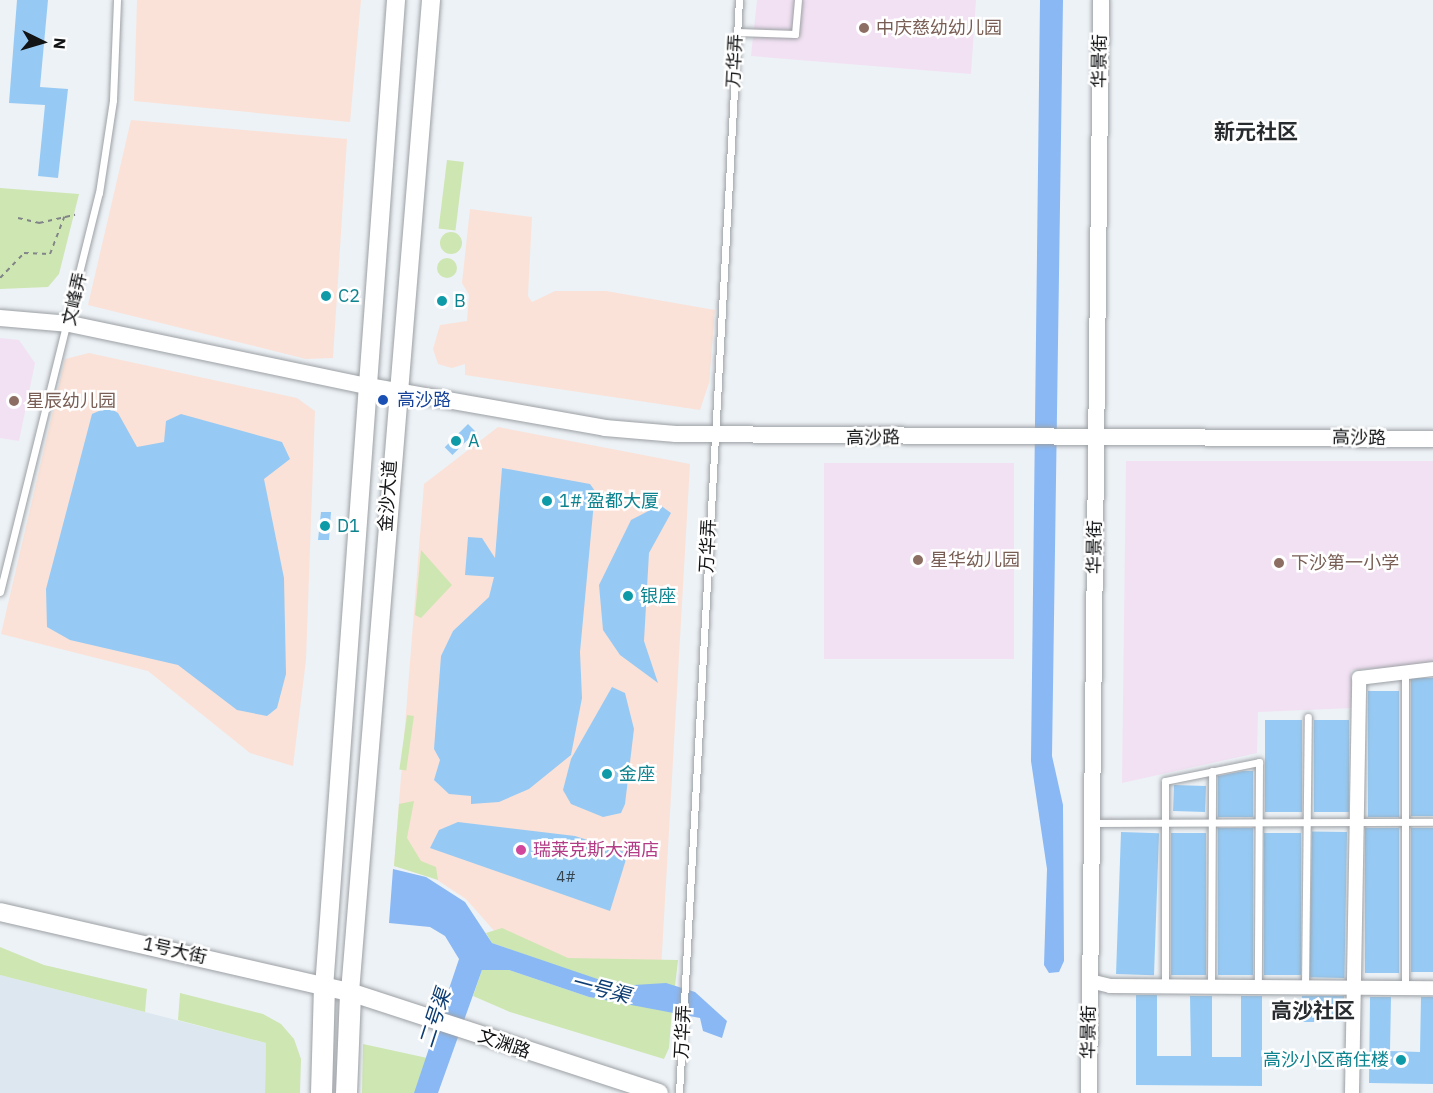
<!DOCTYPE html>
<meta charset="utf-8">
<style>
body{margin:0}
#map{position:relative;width:1433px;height:1093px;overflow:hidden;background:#edf2f6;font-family:"IBM Plex Sans","Noto Sans SC",sans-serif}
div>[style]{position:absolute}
.commercial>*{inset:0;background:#fae2d8}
.built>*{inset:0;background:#dce7f0}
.education>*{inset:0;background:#f2e1f3;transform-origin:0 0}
.green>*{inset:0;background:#cee6b2;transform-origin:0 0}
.round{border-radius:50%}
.water>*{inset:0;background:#89b8f4}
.building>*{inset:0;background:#96caf4;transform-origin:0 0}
.path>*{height:2px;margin-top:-1px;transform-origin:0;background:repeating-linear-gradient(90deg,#828588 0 4.5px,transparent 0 9px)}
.roads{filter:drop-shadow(0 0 2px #9ca0a4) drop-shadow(0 0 2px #9ca0a4)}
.service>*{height:7px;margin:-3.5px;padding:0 3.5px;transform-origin:3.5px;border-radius:3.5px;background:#fff}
.minor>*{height:14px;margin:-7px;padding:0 7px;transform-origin:7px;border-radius:7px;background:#fff}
.tertiary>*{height:16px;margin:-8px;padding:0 8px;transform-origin:8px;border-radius:8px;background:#fff}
.secondary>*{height:18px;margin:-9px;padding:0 9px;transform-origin:9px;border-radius:9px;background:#fff}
.primary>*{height:21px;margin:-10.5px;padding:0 10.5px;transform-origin:10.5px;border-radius:10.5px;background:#fff}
.dots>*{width:16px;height:16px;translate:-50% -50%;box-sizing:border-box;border:3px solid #fff;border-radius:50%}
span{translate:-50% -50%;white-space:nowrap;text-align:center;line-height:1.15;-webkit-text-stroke:5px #fff;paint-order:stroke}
.number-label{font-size:15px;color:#34424e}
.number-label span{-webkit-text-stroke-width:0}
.education-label{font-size:18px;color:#785e54}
.left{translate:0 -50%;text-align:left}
.street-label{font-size:18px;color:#131416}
.culture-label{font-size:18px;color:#0d838f}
.right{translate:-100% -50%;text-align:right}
.transit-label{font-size:18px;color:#164399}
.hotel-label{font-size:18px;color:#b23c85}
.water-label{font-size:20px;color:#0c3c71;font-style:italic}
.quarter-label{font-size:21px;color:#292c2f;font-weight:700}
.north{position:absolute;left:12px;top:12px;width:60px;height:60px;-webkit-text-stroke:4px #fff;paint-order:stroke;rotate:95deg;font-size:16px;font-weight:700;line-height:24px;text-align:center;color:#131416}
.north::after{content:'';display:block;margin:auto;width:21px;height:27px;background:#131416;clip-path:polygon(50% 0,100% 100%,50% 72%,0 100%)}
</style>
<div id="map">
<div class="commercial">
<i style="clip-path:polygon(137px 0,361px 0,350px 122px,134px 101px)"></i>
<i style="clip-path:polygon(131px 120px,347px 139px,333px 358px,306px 359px,88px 305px)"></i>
<i style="clip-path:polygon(470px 209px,532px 217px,528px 296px,532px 302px,555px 291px,606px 291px,715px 310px,709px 383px,700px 410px,465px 375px,465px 364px,452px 368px,438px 364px,433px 349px,440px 325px,467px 321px,469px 295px,462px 283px)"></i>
<i style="clip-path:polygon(89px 353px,297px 398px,315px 411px,306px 660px,293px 766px,250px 753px,148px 671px,1px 634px,65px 359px)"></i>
<i style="clip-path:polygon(498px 427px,690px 464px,661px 970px,626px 978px,504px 942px,466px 899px,428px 874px,394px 866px,424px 484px)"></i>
</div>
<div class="built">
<i style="clip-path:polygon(0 975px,266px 1043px,265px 1093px,0 1093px)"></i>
</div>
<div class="education">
<i style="clip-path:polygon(757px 0,976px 0,971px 74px,751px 56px)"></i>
<i style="clip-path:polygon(0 338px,19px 340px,35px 363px,19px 441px,0 438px)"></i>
<i style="clip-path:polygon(1126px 461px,1433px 461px,1433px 664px,1351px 670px,1354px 708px,1258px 712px,1257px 753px,1122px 783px)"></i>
<i style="left:824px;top:463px;width:190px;height:196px"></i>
</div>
<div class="green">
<i style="left:447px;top:160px;width:17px;height:69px;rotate:7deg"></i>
<i style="clip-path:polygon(0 188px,79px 194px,59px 274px,48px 287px,0 289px)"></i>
<i class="round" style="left:440px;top:232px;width:22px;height:22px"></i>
<i class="round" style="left:437px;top:258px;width:20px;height:20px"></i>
<i style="clip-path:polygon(421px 550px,452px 585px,421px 618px,415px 615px)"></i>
<i style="left:407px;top:715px;width:7px;height:55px;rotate:8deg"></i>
<i style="clip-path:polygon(414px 801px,407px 838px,421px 861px,436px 867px,438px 880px,394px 866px,399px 804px)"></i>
<i style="clip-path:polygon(502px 928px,568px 958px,678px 960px,675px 986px,618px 986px,595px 980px,492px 943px,486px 933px)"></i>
<i style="clip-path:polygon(0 947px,44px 965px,147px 989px,145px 1012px,0 975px)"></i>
<i style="clip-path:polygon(482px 970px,509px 970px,589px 997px,672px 1010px,669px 1048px,664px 1059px,510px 1012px,473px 996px)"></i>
<i style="clip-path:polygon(180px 993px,263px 1014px,281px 1024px,294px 1039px,301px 1059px,300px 1093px,265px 1093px,266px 1043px,178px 1020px)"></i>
<i style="clip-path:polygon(363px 1044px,441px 1061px,430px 1093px,362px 1093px)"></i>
</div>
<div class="water">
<i style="clip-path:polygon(1040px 0,1063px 0,1052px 756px,1063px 805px,1064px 961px,1059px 972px,1049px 973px,1044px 965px,1047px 869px,1031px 761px)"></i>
<i style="clip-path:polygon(393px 869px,426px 877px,465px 902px,492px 943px,618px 986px,666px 983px,695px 992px,727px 1021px,722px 1038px,703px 1031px,700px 1018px,589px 997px,509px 970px,482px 970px,438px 1093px,414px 1093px,459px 959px,445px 936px,430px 927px,389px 923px)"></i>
</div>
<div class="building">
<i style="clip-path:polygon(17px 0,48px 0,40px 87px,68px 89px,58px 178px,38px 176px,45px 105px,9px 103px)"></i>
<i style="clip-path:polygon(108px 407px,118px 413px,137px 447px,164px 442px,166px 421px,181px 414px,282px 442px,290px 459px,264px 479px,284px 578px,286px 674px,277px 708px,267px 716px,237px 710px,178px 665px,70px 640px,47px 627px,46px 589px,92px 414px)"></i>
<i style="left:468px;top:424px;width:11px;height:33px;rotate:45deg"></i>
<i style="clip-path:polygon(502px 468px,590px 484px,595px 491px,580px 652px,582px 698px,571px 755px,529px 789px,499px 802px,471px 804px,471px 796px,449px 794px,434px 780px,440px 760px,434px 749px,441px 656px,453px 631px,489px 597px,494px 577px,465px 575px,468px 537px,482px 538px,495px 558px)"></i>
<i style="clip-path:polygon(660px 505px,671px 513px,649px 553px,644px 641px,658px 683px,620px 655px,603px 630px,599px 585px,631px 520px)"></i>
<i style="clip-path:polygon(321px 512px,331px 512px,329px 540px,318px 540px)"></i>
<i style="left:1433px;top:678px;width:138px;height:22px;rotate:90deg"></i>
<i style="clip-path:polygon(612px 687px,625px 693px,634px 729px,625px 804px,621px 813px,603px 817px,571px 804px,563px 790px,571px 759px)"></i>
<i style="left:1368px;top:691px;width:31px;height:126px"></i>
<i style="left:1265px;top:720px;width:37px;height:92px"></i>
<i style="left:1314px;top:720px;width:35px;height:92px"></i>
<i style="clip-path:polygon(1243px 771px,1253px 771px,1253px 817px,1218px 817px,1218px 776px)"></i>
<i style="left:1174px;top:785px;width:32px;height:26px;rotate:2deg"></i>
<i style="clip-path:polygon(458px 822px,575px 836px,628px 853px,610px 911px,430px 848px,439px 830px)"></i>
<i style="left:1218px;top:828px;width:35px;height:147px"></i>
<i style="left:1365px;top:828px;width:34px;height:145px"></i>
<i style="left:1411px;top:828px;width:22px;height:144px"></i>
<i style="left:1121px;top:832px;width:38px;height:142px;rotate:2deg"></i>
<i style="left:1347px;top:832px;width:146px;height:35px;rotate:91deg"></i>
<i style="left:1171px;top:833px;width:35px;height:142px"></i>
<i style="left:1264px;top:833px;width:37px;height:142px"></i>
<i style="clip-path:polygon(1136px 995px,1157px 995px,1157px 1056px,1191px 1056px,1190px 996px,1212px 996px,1212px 1057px,1241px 1057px,1241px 996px,1262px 996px,1262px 1086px,1136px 1085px)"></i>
<i style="left:1302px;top:996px;width:42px;height:26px"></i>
<i style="clip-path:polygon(1370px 997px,1391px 997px,1390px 1051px,1420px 1052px,1421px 997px,1433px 997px,1433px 1084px,1369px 1083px)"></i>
</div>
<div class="path">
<i style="left:18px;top:218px;width:22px;rotate:13deg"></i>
<i style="left:39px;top:223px;width:37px;rotate:-13deg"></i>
<i style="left:0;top:278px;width:35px;rotate:-46deg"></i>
<i style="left:24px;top:253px;width:26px;rotate:2deg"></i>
<i style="left:50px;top:254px;width:40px;rotate:-69deg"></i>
</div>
<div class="roads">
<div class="service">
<i style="left:737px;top:32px;width:58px;rotate:2deg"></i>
<i style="left:795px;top:34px;width:34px;rotate:-85deg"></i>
<i style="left:0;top:592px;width:411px;rotate:-76.1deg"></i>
<i style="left:99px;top:193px;width:94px;rotate:-81.4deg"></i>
<i style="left:113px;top:100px;width:100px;rotate:-87.7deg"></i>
<i style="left:1405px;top:671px;width:317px;rotate:90deg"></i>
<i style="left:1092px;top:823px;width:341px;rotate:-0.2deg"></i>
<i style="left:1165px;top:986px;width:205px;rotate:-90deg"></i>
<i style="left:1165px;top:781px;width:96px;rotate:-11.4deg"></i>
<i style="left:1259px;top:762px;width:223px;rotate:90.3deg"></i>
<i style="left:1305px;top:986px;width:269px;rotate:-89.4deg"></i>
<i style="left:1211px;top:987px;width:216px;rotate:-89.7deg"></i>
<i style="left:679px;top:1093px;width:1095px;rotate:-86.86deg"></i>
</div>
<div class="minor">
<i style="left:1090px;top:981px;width:21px;rotate:14deg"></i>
<i style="left:1110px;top:986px;width:323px;rotate:0.4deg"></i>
<i style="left:1352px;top:1093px;width:415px;rotate:-89deg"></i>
<i style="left:1359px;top:678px;width:75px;rotate:-6.9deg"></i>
</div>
<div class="tertiary">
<i style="left:0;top:318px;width:70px;rotate:4.9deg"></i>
<i style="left:70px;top:324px;width:304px;rotate:11.8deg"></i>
<i style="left:368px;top:386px;width:241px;rotate:10deg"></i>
<i style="left:605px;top:428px;width:71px;rotate:4.8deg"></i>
<i style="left:676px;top:434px;width:757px;rotate:0.38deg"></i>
<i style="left:1089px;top:1093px;width:1093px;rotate:-89.37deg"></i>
</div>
<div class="secondary">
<i style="left:0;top:912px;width:359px;rotate:12.9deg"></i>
<i style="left:350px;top:992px;width:325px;rotate:18.1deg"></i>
<i style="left:324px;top:988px;width:991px;rotate:-85.83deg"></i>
<i style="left:350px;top:992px;width:995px;rotate:-85.33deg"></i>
</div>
<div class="primary">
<i style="left:321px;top:1093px;width:105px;rotate:-88.4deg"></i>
<i style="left:346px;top:1093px;width:101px;rotate:-87.7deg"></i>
</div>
</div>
<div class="dots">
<i style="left:864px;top:28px;background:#8d6e63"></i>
<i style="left:326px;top:296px;background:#0f9aa8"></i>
<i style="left:442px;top:301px;background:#0f9aa8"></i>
<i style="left:383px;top:400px;background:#1a4fb4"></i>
<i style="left:14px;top:401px;background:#8d6e63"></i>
<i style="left:456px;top:441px;background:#0f9aa8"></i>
<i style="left:547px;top:501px;background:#0f9aa8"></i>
<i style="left:325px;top:526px;background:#0f9aa8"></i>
<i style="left:918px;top:560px;background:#8d6e63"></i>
<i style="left:1279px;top:563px;background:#8d6e63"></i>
<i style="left:628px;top:596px;background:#0f9aa8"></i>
<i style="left:607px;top:774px;background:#0f9aa8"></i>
<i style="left:521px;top:850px;background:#d1479c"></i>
<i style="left:1401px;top:1060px;background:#0f9aa8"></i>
</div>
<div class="number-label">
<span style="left:566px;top:877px">4#</span>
</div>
<div class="education-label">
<span class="left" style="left:876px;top:28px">中庆慈幼幼儿园</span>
<span class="left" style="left:26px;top:401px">星辰幼儿园</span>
<span class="left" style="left:930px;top:560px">星华幼儿园</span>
<span class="left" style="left:1291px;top:563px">下沙第一小学</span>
</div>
<div class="street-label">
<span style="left:735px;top:61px;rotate:-87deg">万华弄</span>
<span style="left:1100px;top:61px;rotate:-89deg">华景街</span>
<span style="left:75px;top:299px;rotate:-77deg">文峰弄</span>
<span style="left:873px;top:438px;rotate:-1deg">高沙路</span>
<span style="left:1359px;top:438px;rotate:1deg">高沙路</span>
<span style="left:388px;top:496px;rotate:-86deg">金沙大道</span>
<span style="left:708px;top:546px;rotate:-87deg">万华弄</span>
<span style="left:1095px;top:547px;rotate:-89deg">华景街</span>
<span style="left:175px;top:951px;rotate:13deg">1号大街</span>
<span style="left:683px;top:1032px;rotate:-87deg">万华弄</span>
<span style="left:1089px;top:1032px;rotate:-89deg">华景街</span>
<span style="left:504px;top:1044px;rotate:19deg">文渊路</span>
</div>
<div class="culture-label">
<span class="left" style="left:338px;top:296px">C2</span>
<span class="left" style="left:454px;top:301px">B</span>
<span class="left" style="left:468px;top:441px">A</span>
<span class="left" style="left:559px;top:501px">1# 盈都大厦</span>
<span class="left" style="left:337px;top:526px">D1</span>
<span class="left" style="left:640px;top:596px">银座</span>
<span class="left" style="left:619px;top:774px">金座</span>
<span class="right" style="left:1389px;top:1060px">高沙小区商住楼</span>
</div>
<div class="transit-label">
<span class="left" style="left:397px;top:400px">高沙路</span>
</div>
<div class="hotel-label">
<span class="left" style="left:533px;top:850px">瑞莱克斯大酒店</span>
</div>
<div class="water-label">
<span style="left:601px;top:988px;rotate:15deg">一号渠</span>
<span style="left:434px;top:1018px;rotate:-72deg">二号渠</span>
</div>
<div class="quarter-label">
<span style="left:1256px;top:131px">新元社区</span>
<span style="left:1313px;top:1010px">高沙社区</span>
</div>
<div class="north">N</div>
</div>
